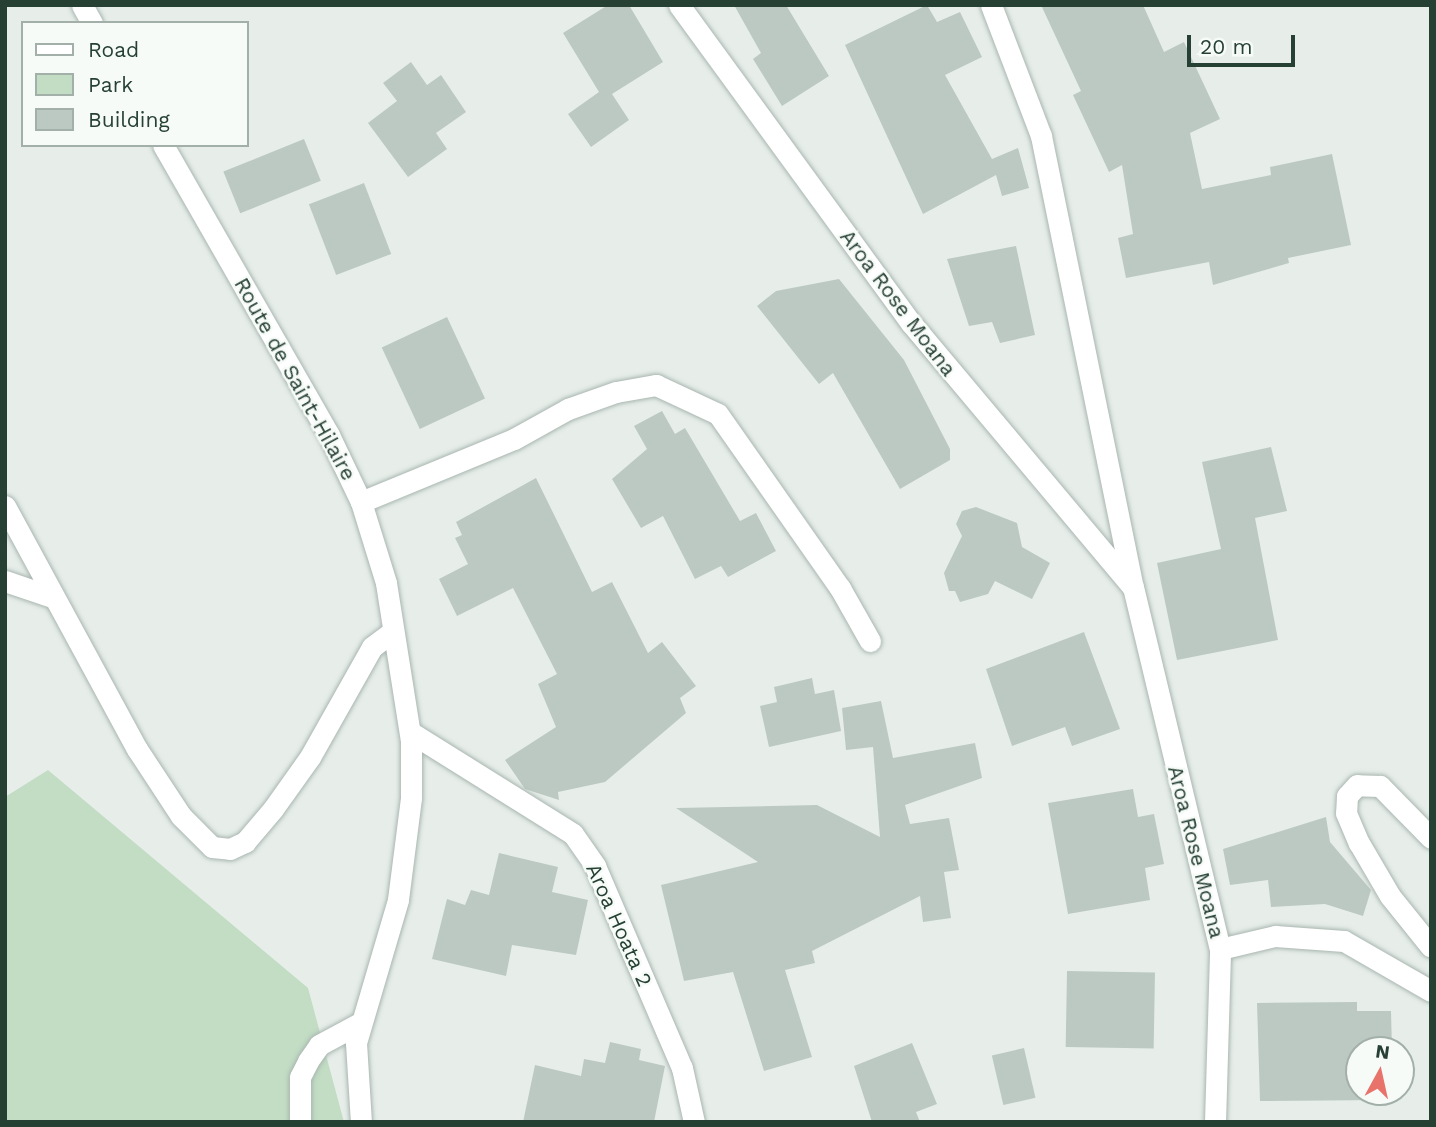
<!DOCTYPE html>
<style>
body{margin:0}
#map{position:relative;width:1436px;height:1127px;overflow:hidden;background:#e7eeea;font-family:"Work Sans",sans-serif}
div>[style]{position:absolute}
.green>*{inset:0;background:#c2ddc4}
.building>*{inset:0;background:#bcc9c2;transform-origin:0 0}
.roads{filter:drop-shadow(0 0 2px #a9b6b0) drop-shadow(0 0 2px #a9b6b0)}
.minor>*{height:21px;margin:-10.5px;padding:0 10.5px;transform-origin:10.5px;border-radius:10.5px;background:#fff}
.secondary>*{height:21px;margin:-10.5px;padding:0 10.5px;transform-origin:10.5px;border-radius:10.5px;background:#fff}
span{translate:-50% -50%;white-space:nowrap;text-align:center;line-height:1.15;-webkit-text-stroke:5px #f7fbf8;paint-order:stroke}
.street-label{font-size:21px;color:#264034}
.frame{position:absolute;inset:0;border:7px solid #264034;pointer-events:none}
.legend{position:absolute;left:21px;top:21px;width:228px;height:126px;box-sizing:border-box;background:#f7fbf8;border:2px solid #a3b0aa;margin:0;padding:9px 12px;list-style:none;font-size:21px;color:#264034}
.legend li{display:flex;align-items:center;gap:14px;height:35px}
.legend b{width:35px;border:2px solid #a3b0aa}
.north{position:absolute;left:1345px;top:1036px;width:70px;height:70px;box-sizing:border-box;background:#f7fbf8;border:2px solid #a3b0aa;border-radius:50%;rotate:8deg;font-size:19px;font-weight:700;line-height:28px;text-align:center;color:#264034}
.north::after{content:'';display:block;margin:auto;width:24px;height:32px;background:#e8736b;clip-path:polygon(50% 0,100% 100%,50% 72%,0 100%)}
.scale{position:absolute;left:1187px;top:35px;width:108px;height:32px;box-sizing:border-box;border:4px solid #264034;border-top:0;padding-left:9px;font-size:21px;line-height:24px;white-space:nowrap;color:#264034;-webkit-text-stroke:5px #f7fbf8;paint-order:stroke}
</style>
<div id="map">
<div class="green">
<i style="clip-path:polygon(48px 770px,308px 988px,344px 1122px,5px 1122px,5px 797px)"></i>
</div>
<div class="building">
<i style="clip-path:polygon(608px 5px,629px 5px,663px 62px,612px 94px,629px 120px,591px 147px,568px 114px,599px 92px,563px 33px)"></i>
<i style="clip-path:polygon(734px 5px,786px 5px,829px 76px,782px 106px,753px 59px,761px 53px)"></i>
<i style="clip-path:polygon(927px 5px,937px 22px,960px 12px,982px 57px,945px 75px,992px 159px,1018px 148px,1029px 188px,1002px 196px,996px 175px,923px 214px,845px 45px)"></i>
<i style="clip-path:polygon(1041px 5px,1143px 5px,1164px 52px,1184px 42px,1220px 119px,1190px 133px,1202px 189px,1271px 175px,1270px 167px,1332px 154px,1351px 245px,1288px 258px,1289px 263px,1213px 285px,1209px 262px,1126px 278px,1118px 238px,1133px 234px,1122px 165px,1109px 172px,1073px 95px,1081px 91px)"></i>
<i style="clip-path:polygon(411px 62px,427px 85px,441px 75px,466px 112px,436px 133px,447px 149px,408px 177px,368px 123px,397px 101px,383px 83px)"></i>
<i style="left:304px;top:139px;width:45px;height:87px;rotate:68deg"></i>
<i style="left:364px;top:183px;width:76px;height:59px;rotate:69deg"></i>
<i style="clip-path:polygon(1016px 246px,1035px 335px,1000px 343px,992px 322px,969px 326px,947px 259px)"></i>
<i style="clip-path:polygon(839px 279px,904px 360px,950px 449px,950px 460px,900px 489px,833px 373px,819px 384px,757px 306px,776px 291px)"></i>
<i style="left:447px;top:317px;width:90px;height:72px;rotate:65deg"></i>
<i style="clip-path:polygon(662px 411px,675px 434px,685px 428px,740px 521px,756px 513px,776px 551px,728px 577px,721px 566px,695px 579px,663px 516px,641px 528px,612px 479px,647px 449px,634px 426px)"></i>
<i style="clip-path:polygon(1271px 447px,1287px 511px,1255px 518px,1278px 640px,1177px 660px,1157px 563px,1221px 549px,1202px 462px)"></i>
<i style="clip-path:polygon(536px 478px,592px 592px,612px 582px,648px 653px,662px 642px,696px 686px,680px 698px,686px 713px,605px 782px,558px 792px,559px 800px,525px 789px,505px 760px,556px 727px,538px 684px,557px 674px,513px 588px,457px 616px,439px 579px,468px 564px,455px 538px,462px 535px,456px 522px)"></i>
<i style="clip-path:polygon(976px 507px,1017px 523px,1022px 547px,1050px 563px,1032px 599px,995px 581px,988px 594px,960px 602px,955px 591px,949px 591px,944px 573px,962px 536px,956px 524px,962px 511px)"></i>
<i style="clip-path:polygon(1084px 632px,1120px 729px,1072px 746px,1065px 727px,1012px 746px,986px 669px)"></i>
<i style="clip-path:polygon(812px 678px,815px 694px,834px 690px,841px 731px,769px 747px,760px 706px,777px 702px,774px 687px)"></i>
<i style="clip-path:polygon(881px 701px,893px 758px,975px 743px,982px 778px,905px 805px,910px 824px,949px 818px,959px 870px,944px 872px,951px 918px,923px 922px,920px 896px,812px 951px,815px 963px,785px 970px,812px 1057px,764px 1071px,733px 972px,684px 981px,661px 885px,758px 862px,676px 808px,817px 805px,880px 837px,873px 747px,846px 750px,842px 708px)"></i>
<i style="clip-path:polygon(1133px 789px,1138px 817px,1154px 814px,1164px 864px,1145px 868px,1150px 900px,1068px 914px,1048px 803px)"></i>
<i style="clip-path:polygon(1326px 817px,1330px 842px,1371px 890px,1363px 916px,1325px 904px,1271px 907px,1268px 880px,1230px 885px,1223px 849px)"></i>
<i style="clip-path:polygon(499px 853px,558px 867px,552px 892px,588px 900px,576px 955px,512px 945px,506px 976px,432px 959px,447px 899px,465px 905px,471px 890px,489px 895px)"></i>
<i style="left:1067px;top:971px;width:88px;height:76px;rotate:1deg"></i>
<i style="clip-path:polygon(1357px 1002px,1357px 1011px,1391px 1011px,1392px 1050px,1359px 1050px,1359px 1092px,1382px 1092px,1382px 1100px,1260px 1101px,1257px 1003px)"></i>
<i style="clip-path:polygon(610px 1042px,641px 1049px,639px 1060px,665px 1066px,654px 1122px,523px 1122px,535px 1065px,581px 1076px,584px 1059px,605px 1063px)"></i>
<i style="clip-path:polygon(912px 1043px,937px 1104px,916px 1112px,920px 1122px,872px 1122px,854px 1066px)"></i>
<i style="left:1024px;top:1048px;width:51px;height:33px;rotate:77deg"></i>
</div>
<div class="roads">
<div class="minor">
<i style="left:679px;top:5px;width:394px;rotate:53.9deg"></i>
<i style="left:911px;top:323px;width:344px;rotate:50deg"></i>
<i style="left:991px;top:5px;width:140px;rotate:69.1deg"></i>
<i style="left:1041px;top:136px;width:460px;rotate:78.5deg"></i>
<i style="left:1133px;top:587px;width:372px;rotate:76.5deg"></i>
<i style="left:361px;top:502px;width:165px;rotate:-22.4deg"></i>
<i style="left:514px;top:439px;width:62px;rotate:-29.1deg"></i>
<i style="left:568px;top:409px;width:51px;rotate:-19.5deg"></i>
<i style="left:616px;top:392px;width:41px;rotate:-9.9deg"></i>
<i style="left:656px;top:385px;width:68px;rotate:25.1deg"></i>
<i style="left:718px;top:414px;width:213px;rotate:55deg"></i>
<i style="left:840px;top:588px;width:61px;rotate:60.5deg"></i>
<i style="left:5px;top:506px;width:277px;rotate:61.5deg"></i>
<i style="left:137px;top:749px;width:80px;rotate:56.7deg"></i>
<i style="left:181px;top:816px;width:44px;rotate:45deg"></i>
<i style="left:212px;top:847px;width:18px;rotate:6deg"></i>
<i style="left:230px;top:849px;width:17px;rotate:-25deg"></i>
<i style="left:245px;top:842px;width:43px;rotate:-49.7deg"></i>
<i style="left:273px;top:809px;width:64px;rotate:-54.6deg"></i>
<i style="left:310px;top:757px;width:126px;rotate:-60.6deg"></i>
<i style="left:372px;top:647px;width:26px;rotate:-37deg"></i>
<i style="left:5px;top:581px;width:50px;rotate:18.8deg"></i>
<i style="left:410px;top:732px;width:192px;rotate:32deg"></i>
<i style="left:573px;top:834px;width:39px;rotate:55deg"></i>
<i style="left:595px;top:866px;width:220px;rotate:66.7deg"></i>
<i style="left:682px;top:1068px;width:55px;rotate:77.5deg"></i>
<i style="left:1431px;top:838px;width:73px;rotate:-134.4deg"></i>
<i style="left:1380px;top:786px;width:23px;rotate:-178deg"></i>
<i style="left:1357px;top:785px;width:15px;rotate:132deg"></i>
<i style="left:1347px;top:796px;width:17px;rotate:93deg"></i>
<i style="left:1346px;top:813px;width:33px;rotate:67deg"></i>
<i style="left:1359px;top:843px;width:61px;rotate:59.7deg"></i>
<i style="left:1390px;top:896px;width:65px;rotate:51.2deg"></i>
<i style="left:300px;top:1122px;width:45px;rotate:-90deg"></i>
<i style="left:300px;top:1077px;width:18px;rotate:-63deg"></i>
<i style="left:308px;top:1061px;width:19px;rotate:-55deg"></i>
<i style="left:319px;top:1045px;width:47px;rotate:-28.2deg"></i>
</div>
<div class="secondary">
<i style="left:82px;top:5px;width:21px;rotate:61deg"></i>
<i style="left:163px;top:145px;width:334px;rotate:60.2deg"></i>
<i style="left:329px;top:435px;width:74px;rotate:64.5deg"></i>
<i style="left:361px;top:502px;width:85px;rotate:72.8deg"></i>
<i style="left:386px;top:583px;width:159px;rotate:81deg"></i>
<i style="left:411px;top:740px;width:58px;rotate:90deg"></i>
<i style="left:411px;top:798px;width:103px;rotate:97.3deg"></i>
<i style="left:398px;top:900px;width:149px;rotate:106.4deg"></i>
<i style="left:356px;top:1043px;width:79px;rotate:86.4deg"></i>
<i style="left:1215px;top:1122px;width:173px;rotate:-88.3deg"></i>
<i style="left:1220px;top:949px;width:57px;rotate:-13.3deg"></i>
<i style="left:1275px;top:936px;width:69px;rotate:4.1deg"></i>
<i style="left:1344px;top:941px;width:100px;rotate:29.9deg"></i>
</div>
</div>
<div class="street-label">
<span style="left:898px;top:303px;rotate:53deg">Aroa Rose Moana</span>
<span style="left:295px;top:379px;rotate:61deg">Route de Saint-Hilaire</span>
<span style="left:1196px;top:852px;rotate:76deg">Aroa Rose Moana</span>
<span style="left:619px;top:925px;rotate:66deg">Aroa Hoata 2</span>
</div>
<div class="frame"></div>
<ul class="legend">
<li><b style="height:9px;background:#fff"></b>Road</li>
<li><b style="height:19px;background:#c2ddc4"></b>Park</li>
<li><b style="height:19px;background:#bcc9c2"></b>Building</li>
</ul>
<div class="north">N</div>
<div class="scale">20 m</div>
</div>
